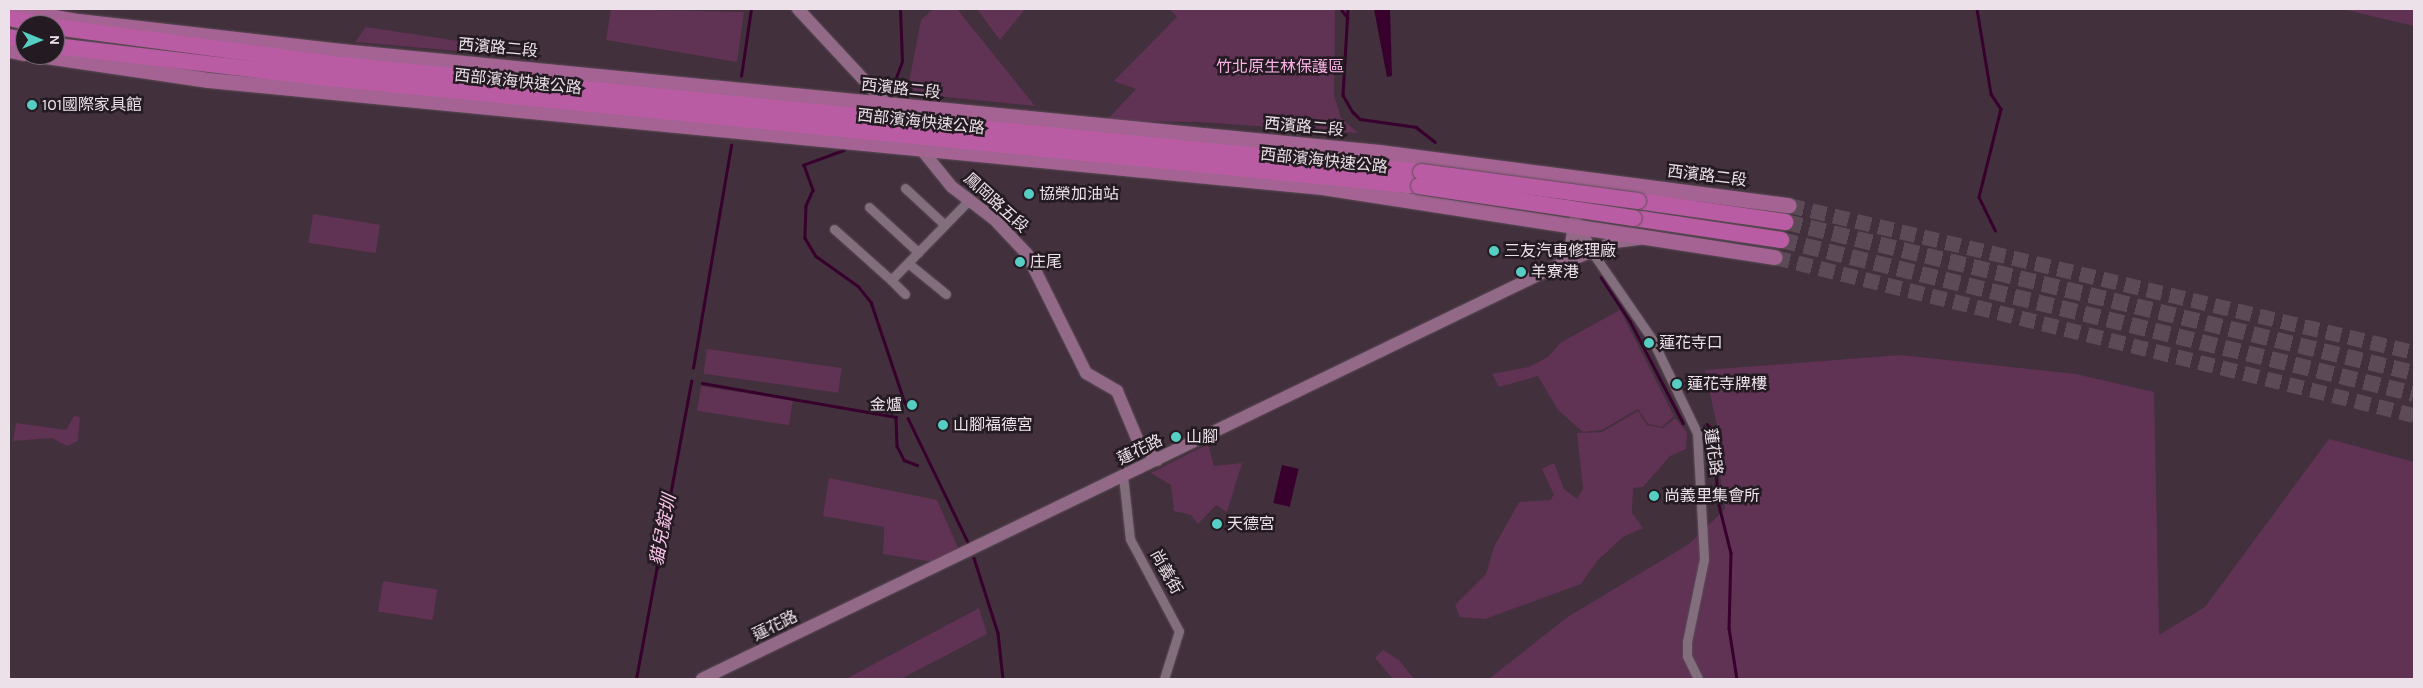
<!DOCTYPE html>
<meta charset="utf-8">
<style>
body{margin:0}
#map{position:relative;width:2423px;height:688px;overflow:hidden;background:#42303c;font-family:Karla,"Noto Sans TC",sans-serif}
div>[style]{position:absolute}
.green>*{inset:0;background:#603254;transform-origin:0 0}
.water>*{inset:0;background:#37002d;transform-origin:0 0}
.stream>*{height:2.5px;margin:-1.25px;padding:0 1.25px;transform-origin:1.25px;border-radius:1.25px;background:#37002d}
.primary-tunnel>*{height:15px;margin-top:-7.5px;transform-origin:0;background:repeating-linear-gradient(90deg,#5c4b56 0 15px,transparent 0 23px)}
.highway-tunnel>*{height:16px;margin-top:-8px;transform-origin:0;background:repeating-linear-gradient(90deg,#5c4b56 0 16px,transparent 0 24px)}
.roads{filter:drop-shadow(0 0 1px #5b4c56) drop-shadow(0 0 1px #5b4c56)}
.street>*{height:9px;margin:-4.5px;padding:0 4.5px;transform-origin:4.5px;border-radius:4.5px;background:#826e7c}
.secondary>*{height:12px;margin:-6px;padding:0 6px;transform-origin:6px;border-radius:6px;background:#936988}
.primary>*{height:15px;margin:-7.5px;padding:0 7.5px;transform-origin:7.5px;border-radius:7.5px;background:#a46393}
.highway>*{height:16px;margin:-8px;padding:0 8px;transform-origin:8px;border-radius:8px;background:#ba5ca3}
.bridges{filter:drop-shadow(0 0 1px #5b4c56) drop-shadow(0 0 1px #5b4c56)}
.highway-bridge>*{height:16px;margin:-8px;padding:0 8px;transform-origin:8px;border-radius:8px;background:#ba5ca3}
.dots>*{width:14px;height:14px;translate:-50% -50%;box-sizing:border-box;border:2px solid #231b21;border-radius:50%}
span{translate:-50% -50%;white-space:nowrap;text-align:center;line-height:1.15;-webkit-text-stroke:5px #231b21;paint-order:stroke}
.street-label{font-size:16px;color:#ede1e9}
.park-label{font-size:16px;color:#fbb2e6}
.poi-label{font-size:16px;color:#ede1e9}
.left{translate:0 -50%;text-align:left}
.right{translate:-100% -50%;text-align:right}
.water-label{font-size:18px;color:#fdc6ec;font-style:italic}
.frame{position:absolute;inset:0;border:10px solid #ede1e9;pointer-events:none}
.north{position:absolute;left:15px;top:15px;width:50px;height:50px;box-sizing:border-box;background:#231b21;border:1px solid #746a71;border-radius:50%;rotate:90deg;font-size:14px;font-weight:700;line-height:20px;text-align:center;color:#ede1e9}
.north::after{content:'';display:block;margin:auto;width:18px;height:22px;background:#56cec3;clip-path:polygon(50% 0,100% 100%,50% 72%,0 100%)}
</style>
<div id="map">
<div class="green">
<i style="clip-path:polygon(611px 9px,744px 12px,737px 62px,606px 40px)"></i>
<i style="clip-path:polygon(933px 9px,957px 9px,1035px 106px,907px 93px,921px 20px)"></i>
<i style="clip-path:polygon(977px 9px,1025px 9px,1000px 40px)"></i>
<i style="clip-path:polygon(1170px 9px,1335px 9px,1334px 95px,1341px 118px,1358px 133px,1199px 122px,1106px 121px,1136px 89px,1114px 81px,1177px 17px)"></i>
<i style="clip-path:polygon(2342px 9px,2414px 9px,2414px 26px)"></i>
<i style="clip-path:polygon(366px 27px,472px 43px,470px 52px,355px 42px)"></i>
<i style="left:313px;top:214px;width:68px;height:29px;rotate:9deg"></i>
<i style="clip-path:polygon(1620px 310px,1674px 416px,1662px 427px,1648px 424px,1638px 409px,1602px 430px,1583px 432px,1558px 410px,1538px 376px,1499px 387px,1492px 374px,1529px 367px,1548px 357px,1560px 343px)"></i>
<i style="left:707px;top:349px;width:136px;height:25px;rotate:8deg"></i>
<i style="clip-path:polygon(1900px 355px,2076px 374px,2154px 392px,2159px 635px,2205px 607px,2329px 439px,2414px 462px,2414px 679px,1489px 679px,1566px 618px,1689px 544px,1725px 509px,1719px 467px,1725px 464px,1705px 370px)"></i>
<i style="left:701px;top:386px;width:93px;height:25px;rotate:9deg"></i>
<i style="clip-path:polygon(1638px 411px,1647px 425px,1663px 428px,1675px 418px,1687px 432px,1686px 449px,1670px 456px,1643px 487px,1633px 488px,1632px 513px,1643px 528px,1623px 537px,1597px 561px,1581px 584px,1485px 619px,1460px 617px,1455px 605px,1486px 574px,1494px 547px,1519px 502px,1550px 500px,1554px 495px,1542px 469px,1554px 463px,1564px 489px,1577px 499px,1583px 489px,1577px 433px,1602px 432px)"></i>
<i style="clip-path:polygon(74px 416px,80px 417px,78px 441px,67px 446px,52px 438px,13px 441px,16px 423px,66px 430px)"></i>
<i style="clip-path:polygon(1208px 444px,1214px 466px,1242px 463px,1227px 512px,1216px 505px,1198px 524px,1191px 515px,1174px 511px,1171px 485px,1151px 473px)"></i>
<i style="clip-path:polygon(829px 478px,937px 500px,959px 550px,933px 562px,883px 554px,884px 527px,823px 516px)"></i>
<i style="left:383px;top:581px;width:55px;height:31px;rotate:9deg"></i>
<i style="clip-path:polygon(979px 608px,987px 634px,901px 679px,846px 679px)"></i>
<i style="clip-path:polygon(1383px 650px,1399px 660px,1414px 679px,1393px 679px,1375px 658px)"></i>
</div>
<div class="water">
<i style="clip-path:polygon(1374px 9px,1390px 9px,1392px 76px,1387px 77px)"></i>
<i style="left:1282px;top:465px;width:17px;height:39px;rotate:13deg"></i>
</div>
<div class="stream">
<i style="left:1341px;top:9px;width:11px;rotate:52deg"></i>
<i style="left:1348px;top:9px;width:86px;rotate:93.3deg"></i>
<i style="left:1343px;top:95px;width:20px;rotate:60deg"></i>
<i style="left:1353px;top:112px;width:10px;rotate:45deg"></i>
<i style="left:1360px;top:119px;width:57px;rotate:8.1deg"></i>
<i style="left:1416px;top:127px;width:24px;rotate:38deg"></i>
<i style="left:1977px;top:9px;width:86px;rotate:80.6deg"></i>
<i style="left:1991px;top:94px;width:18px;rotate:56deg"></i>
<i style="left:2001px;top:109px;width:91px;rotate:104deg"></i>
<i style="left:1979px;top:197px;width:37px;rotate:64deg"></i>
<i style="left:741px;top:76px;width:68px;rotate:-81.5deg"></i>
<i style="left:889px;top:97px;width:38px;rotate:-70deg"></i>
<i style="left:902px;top:61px;width:52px;rotate:-92.2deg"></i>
<i style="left:845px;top:150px;width:44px;rotate:159.9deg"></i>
<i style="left:804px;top:165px;width:27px;rotate:70deg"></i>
<i style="left:813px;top:190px;width:17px;rotate:114deg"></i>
<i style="left:806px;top:206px;width:32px;rotate:92deg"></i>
<i style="left:805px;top:238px;width:21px;rotate:59deg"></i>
<i style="left:816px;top:256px;width:52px;rotate:35.5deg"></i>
<i style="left:858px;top:286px;width:21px;rotate:51deg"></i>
<i style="left:871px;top:302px;width:107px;rotate:71.4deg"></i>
<i style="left:1601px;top:277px;width:53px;rotate:56.6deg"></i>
<i style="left:1630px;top:321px;width:115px;rotate:62.5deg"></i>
<i style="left:693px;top:368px;width:226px;rotate:-80.3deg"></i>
<i style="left:702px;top:383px;width:197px;rotate:9.9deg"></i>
<i style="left:896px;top:417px;width:29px;rotate:88deg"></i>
<i style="left:897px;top:446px;width:16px;rotate:63deg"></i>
<i style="left:904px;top:460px;width:14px;rotate:21deg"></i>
<i style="left:908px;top:418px;width:138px;rotate:64.2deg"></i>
<i style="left:1707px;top:424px;width:11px;rotate:52deg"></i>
<i style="left:1714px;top:433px;width:68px;rotate:86.6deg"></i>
<i style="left:1718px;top:501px;width:54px;rotate:76deg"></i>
<i style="left:1731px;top:553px;width:75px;rotate:91.5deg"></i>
<i style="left:1729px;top:628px;width:52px;rotate:81.1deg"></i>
<i style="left:974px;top:558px;width:79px;rotate:72.3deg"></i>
<i style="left:998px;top:633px;width:46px;rotate:83.8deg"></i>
<i style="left:636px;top:679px;width:303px;rotate:-79.5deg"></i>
</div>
<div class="primary-tunnel">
<i style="left:1789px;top:205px;width:642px;rotate:13.24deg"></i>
<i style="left:1775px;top:257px;width:658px;rotate:13.89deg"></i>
</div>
<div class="highway-tunnel">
<i style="left:1786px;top:222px;width:646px;rotate:13.52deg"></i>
<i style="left:1781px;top:240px;width:651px;rotate:13.67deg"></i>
</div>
<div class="roads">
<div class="street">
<i style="left:905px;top:188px;width:54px;rotate:42.8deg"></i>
<i style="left:869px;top:207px;width:67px;rotate:42.6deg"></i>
<i style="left:834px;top:229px;width:76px;rotate:41.8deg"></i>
<i style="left:1592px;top:252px;width:106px;rotate:55.4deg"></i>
<i style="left:1652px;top:339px;width:104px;rotate:64.4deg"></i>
<i style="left:1697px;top:433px;width:126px;rotate:86.8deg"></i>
<i style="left:1704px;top:559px;width:85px;rotate:101.6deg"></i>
<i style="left:1687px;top:642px;width:14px;rotate:90deg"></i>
<i style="left:1687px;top:656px;width:25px;rotate:64deg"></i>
<i style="left:908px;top:263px;width:49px;rotate:39.2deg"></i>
<i style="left:905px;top:294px;width:20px;rotate:-135deg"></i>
<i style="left:891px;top:280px;width:112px;rotate:-45.7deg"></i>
<i style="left:1123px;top:476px;width:63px;rotate:83.7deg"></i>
<i style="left:1130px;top:539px;width:104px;rotate:62deg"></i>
<i style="left:1179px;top:631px;width:50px;rotate:107.4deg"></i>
</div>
<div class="secondary">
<i style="left:798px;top:9px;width:135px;rotate:47.1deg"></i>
<i style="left:917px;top:144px;width:55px;rotate:50.9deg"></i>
<i style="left:952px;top:187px;width:53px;rotate:37.3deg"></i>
<i style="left:994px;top:219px;width:48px;rotate:46.7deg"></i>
<i style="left:1027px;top:254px;width:133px;rotate:63.6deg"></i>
<i style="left:1086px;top:373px;width:36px;rotate:30deg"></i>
<i style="left:1117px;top:391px;width:54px;rotate:67.2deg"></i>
<i style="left:1138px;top:441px;width:27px;rotate:45deg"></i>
<i style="left:1575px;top:220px;width:36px;rotate:62deg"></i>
<i style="left:1561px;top:264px;width:15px;rotate:-53deg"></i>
<i style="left:1570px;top:252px;width:27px;rotate:-82deg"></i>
<i style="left:702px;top:679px;width:954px;rotate:-25.79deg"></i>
<i style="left:1561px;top:264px;width:58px;rotate:-22.2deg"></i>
<i style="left:1615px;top:242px;width:24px;rotate:-7deg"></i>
</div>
<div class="primary">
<i style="left:9px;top:9px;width:70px;rotate:9.9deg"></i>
<i style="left:78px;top:21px;width:265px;rotate:6.5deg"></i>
<i style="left:341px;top:51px;width:1043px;rotate:5.56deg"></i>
<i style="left:1379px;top:152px;width:413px;rotate:7.4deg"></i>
<i style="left:9px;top:50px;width:16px;rotate:11deg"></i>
<i style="left:39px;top:55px;width:171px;rotate:8.4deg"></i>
<i style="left:208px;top:80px;width:1119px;rotate:5.49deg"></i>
<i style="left:1322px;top:187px;width:458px;rotate:8.8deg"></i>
</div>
<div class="highway">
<i style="left:9px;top:18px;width:34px;rotate:12deg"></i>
<i style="left:55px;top:27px;width:278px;rotate:7.6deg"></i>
<i style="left:331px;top:64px;width:1095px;rotate:5.66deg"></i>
<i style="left:9px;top:37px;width:16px;rotate:11deg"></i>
<i style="left:55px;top:46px;width:276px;rotate:6.7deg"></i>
<i style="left:329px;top:78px;width:1095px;rotate:5.66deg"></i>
<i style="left:1638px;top:201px;width:149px;rotate:8.1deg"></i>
<i style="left:1634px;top:218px;width:149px;rotate:8.5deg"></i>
</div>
</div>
<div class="bridges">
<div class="highway-bridge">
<i style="left:1421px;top:172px;width:219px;rotate:7.6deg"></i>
<i style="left:1419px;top:186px;width:217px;rotate:8.5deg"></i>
</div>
</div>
<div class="dots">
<i style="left:32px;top:105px;background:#56cec3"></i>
<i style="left:1029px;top:194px;background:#56cec3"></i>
<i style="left:1494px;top:251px;background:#56cec3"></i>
<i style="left:1020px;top:262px;background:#56cec3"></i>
<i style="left:1521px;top:272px;background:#56cec3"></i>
<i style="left:1649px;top:343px;background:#56cec3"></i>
<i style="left:1677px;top:384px;background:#56cec3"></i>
<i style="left:912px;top:405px;background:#56cec3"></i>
<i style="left:943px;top:425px;background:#56cec3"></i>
<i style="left:1176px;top:437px;background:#56cec3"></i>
<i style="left:1654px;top:496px;background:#56cec3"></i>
<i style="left:1217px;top:524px;background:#56cec3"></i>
</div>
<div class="street-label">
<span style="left:498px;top:48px;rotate:5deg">西濱路二段</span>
<span style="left:518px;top:82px;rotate:6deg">西部濱海快速公路</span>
<span style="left:901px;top:89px;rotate:6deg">西濱路二段</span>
<span style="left:921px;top:122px;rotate:6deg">西部濱海快速公路</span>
<span style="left:1304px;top:127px;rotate:5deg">西濱路二段</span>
<span style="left:1324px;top:161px;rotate:6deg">西部濱海快速公路</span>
<span style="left:1707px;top:176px;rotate:7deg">西濱路二段</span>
<span style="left:996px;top:203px;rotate:42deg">鳳岡路五段</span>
<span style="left:1140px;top:450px;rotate:-26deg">蓮花路</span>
<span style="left:1713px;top:452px;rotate:82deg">蓮花路</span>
<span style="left:1166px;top:572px;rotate:61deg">尚義街</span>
<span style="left:775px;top:626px;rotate:-26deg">蓮花路</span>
</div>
<div class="park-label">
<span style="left:1280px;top:67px">竹北原生林保護區</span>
</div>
<div class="poi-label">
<span class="left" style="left:42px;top:105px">101國際家具館</span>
<span class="left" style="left:1039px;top:194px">協榮加油站</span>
<span class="left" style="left:1504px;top:251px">三友汽車修理廠</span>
<span class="left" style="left:1030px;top:262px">庄尾</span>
<span class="left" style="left:1531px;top:272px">羊寮港</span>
<span class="left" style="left:1659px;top:343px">蓮花寺口</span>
<span class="left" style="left:1687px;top:384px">蓮花寺牌樓</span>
<span class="right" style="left:902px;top:405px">金爐</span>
<span class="left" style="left:953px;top:425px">山腳福德宮</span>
<span class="left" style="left:1186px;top:437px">山腳</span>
<span class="left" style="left:1664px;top:496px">尚義里集會所</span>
<span class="left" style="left:1227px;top:524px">天德宮</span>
</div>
<div class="water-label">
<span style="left:663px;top:530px;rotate:-79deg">貓兒錠圳</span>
</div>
<div class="frame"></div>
<div class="north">N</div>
</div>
